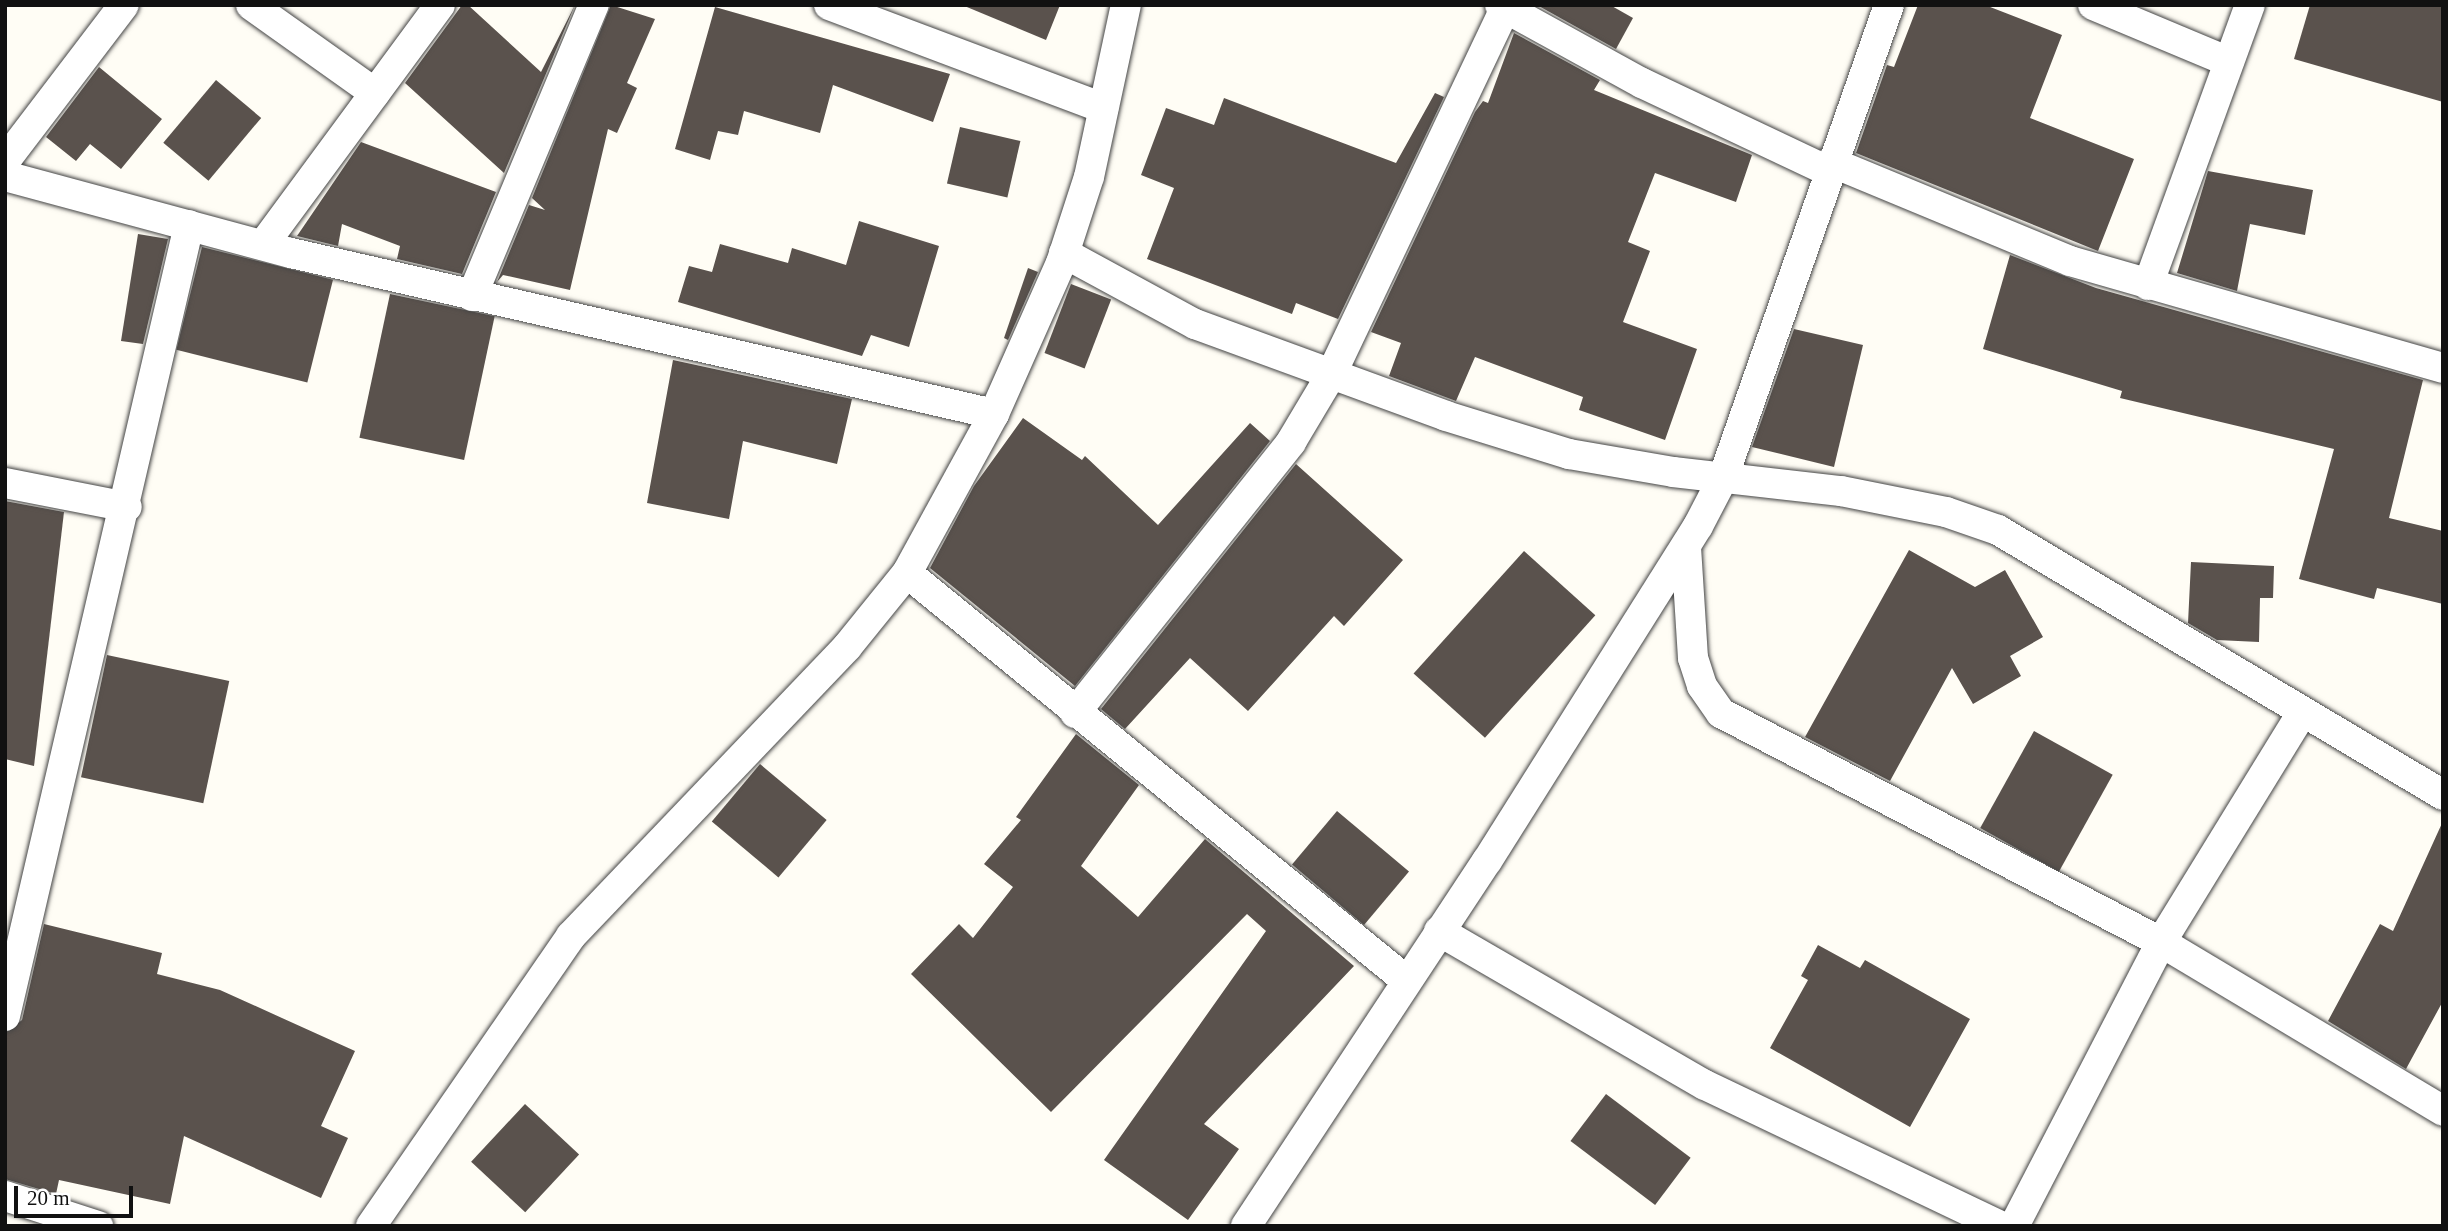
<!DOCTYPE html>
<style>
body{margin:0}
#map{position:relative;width:2448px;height:1231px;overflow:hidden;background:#fffdf5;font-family:"Times New Roman",serif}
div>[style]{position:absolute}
.building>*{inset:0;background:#5a524d;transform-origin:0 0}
.roads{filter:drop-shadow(0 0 2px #444) drop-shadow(0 0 2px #444)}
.minor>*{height:30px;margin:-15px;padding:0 15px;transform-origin:15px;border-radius:15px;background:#fff}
span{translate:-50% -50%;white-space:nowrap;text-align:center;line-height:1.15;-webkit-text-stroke:7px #fff;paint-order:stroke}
.frame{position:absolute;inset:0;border:7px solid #111;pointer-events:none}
.scale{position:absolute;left:14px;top:1186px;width:119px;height:32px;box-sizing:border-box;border:4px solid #111;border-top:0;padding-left:9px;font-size:21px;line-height:24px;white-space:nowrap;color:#111;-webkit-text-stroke:5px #fff;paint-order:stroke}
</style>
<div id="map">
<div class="building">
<i style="clip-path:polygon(462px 5px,468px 5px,541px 72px,575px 5px,504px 173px,405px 83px)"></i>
<i style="clip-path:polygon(611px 5px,655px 19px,627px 83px,637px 88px,617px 133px,608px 129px,570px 290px,503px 275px,497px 282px,529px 205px,545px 210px,532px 198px)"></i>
<i style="clip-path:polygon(962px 5px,1060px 5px,1046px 40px)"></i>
<i style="clip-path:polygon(1537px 5px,1610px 5px,1633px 18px,1616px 49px)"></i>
<i style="clip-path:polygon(1918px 5px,1985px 5px,2062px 35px,2030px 118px,2134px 159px,2098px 251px,1856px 153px,1887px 65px,1894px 67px)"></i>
<i style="clip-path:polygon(2310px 5px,2443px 5px,2443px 102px,2294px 59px)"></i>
<i style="clip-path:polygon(715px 7px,950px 74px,933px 122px,833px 85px,820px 133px,744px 111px,738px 135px,718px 131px,710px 160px,675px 149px)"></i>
<i style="clip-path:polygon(1514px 33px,1600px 80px,1594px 90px,1752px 155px,1736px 202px,1655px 173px,1628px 242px,1650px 251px,1623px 322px,1697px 349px,1665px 440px,1579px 410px,1583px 397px,1475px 357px,1456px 401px,1389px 376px,1401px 343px,1371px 332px,1475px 112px,1483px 101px,1488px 103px)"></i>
<i style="clip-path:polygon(99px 67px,162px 119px,121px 169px,90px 144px,76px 161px,46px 137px)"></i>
<i style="left:216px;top:80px;width:59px;height:82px;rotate:40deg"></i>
<i style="clip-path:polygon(1435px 93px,1444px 97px,1338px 319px,1296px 303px,1292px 314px,1147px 259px,1174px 188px,1141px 175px,1166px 108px,1214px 125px,1224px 98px,1396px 163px)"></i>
<i style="left:960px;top:127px;width:62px;height:58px;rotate:13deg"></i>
<i style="clip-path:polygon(361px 142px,496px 192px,462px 274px,397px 259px,400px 246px,342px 224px,338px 246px,297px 236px)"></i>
<i style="clip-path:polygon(2208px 171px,2313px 190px,2305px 235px,2250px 224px,2237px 291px,2177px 273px)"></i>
<i style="clip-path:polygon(859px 221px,939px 246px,909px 347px,871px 335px,862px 356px,678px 302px,689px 266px,712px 272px,720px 244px,788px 263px,792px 248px,846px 265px)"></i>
<i style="clip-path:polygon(138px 234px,168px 239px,143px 344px,121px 341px)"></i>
<i style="left:202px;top:247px;width:135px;height:106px;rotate:14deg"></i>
<i style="clip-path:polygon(2010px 255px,2096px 288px,2423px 380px,2389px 518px,2443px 531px,2443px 604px,2377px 588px,2374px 599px,2299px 579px,2334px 449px,2120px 398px,2122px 391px,1983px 349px)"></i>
<i style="clip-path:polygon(1028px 268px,1038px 272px,1008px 340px,1004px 338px)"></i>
<i style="left:1071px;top:284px;width:43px;height:74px;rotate:21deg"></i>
<i style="left:390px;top:294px;width:107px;height:147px;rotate:12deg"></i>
<i style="clip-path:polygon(1794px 329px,1863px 345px,1834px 467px,1752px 447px)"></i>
<i style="clip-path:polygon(673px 360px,852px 399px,837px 464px,743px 441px,729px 519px,647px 503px)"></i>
<i style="clip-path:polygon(1023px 418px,1082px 460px,1085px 456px,1158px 525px,1250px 423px,1270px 441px,1075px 686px,930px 568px,974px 486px)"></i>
<i style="clip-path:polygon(1296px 464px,1403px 560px,1344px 626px,1334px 616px,1248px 711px,1190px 658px,1125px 729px,1101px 709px)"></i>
<i style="clip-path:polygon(5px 501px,64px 512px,34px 766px,5px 759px)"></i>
<i style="clip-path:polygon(1909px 550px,1975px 587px,2005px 570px,2043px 637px,2010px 656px,2021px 676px,1973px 704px,1952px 668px,1890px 781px,1805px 737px)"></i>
<i style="left:1524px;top:551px;width:96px;height:165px;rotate:42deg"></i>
<i style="clip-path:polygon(2191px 562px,2274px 566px,2273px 598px,2260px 598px,2259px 642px,2217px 640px,2188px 623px)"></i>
<i style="left:107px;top:655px;width:125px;height:125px;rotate:12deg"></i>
<i style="left:2034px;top:731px;width:90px;height:111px;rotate:29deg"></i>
<i style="clip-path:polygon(1076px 734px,1139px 785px,1081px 866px,1138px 917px,1205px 839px,1354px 966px,1204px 1124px,1239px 1149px,1188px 1220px,1104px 1160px,1266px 931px,1247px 914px,1051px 1112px,911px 974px,959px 924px,973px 938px,1013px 887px,984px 864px,1021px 820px,1016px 817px)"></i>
<i style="left:760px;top:764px;width:87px;height:75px;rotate:40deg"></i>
<i style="left:1337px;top:811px;width:94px;height:70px;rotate:40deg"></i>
<i style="clip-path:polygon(2443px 821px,2443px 1001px,2406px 1069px,2328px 1021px,2380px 924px,2393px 931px)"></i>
<i style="clip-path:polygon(44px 924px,162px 953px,157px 974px,220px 990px,355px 1051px,321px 1126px,348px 1138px,321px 1198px,184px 1136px,170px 1204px,59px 1180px,56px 1194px,5px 1179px,5px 1033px,22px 1020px)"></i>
<i style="clip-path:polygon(1818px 945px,1860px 968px,1865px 960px,1970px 1019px,1910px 1127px,1770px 1048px,1808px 980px,1801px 976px)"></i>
<i style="left:1606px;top:1094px;width:106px;height:59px;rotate:37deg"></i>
<i style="left:525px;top:1104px;width:74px;height:79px;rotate:43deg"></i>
</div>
<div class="roads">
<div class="minor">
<i style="left:251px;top:5px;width:152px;rotate:35.4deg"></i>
<i style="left:829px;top:5px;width:293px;rotate:20.6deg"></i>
<i style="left:1500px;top:5px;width:162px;rotate:28.8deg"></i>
<i style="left:1642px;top:83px;width:206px;rotate:25.3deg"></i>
<i style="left:2093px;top:5px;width:147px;rotate:22.7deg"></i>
<i style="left:5px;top:161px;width:196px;rotate:-52.7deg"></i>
<i style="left:1831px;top:162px;width:259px;rotate:22.5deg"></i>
<i style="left:2070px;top:261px;width:388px;rotate:16deg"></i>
<i style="left:5px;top:176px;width:296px;rotate:15.1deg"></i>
<i style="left:291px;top:253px;width:721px;rotate:12.9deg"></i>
<i style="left:994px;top:414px;width:181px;rotate:118.7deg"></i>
<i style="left:907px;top:573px;width:645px;rotate:39.21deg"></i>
<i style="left:263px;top:245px;width:298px;rotate:-53.6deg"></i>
<i style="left:1064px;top:253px;width:149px;rotate:28.5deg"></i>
<i style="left:1195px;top:324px;width:267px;rotate:20.1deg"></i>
<i style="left:1446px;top:416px;width:129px;rotate:17.2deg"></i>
<i style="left:1569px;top:454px;width:106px;rotate:9.8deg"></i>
<i style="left:1673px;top:472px;width:169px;rotate:6.5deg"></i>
<i style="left:1841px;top:491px;width:107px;rotate:11.3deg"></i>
<i style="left:1946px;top:512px;width:55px;rotate:19.1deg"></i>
<i style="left:1998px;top:530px;width:518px;rotate:30.77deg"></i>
<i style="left:2148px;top:285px;width:298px;rotate:-70deg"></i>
<i style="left:472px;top:296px;width:316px;rotate:-67.3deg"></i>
<i style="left:994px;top:414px;width:165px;rotate:-66.1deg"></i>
<i style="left:1061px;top:263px;width:90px;rotate:-72deg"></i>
<i style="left:1089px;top:177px;width:176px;rotate:-77.9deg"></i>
<i style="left:5px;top:483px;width:124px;rotate:11.1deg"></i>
<i style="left:1686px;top:547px;width:111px;rotate:86.4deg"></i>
<i style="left:1693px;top:658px;width:29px;rotate:72deg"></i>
<i style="left:1702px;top:686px;width:33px;rotate:55deg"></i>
<i style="left:1721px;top:713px;width:496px;rotate:27.5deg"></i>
<i style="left:2161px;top:942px;width:329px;rotate:30.9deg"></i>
<i style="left:1075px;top:713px;width:347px;rotate:-51.4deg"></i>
<i style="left:1291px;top:442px;width:78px;rotate:-59.2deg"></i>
<i style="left:1331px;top:375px;width:410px;rotate:-64.6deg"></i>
<i style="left:1439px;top:931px;width:307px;rotate:30.1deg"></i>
<i style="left:1705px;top:1085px;width:327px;rotate:25.5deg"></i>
<i style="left:5px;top:1016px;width:812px;rotate:-76.9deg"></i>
<i style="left:5px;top:1196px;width:98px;rotate:17.9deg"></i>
<i style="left:371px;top:1226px;width:352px;rotate:-55.4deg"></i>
<i style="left:571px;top:936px;width:400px;rotate:-46.3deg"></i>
<i style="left:847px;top:647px;width:95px;rotate:-51deg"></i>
<i style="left:1246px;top:1226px;width:437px;rotate:-56.6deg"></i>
<i style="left:1487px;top:861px;width:396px;rotate:-57.8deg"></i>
<i style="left:1698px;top:526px;width:54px;rotate:-62.5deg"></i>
<i style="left:1723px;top:478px;width:501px;rotate:-70.66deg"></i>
<i style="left:2014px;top:1226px;width:320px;rotate:-62.6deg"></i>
<i style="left:2161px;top:942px;width:269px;rotate:-58.4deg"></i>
</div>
</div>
<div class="frame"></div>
<div class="scale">20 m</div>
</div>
